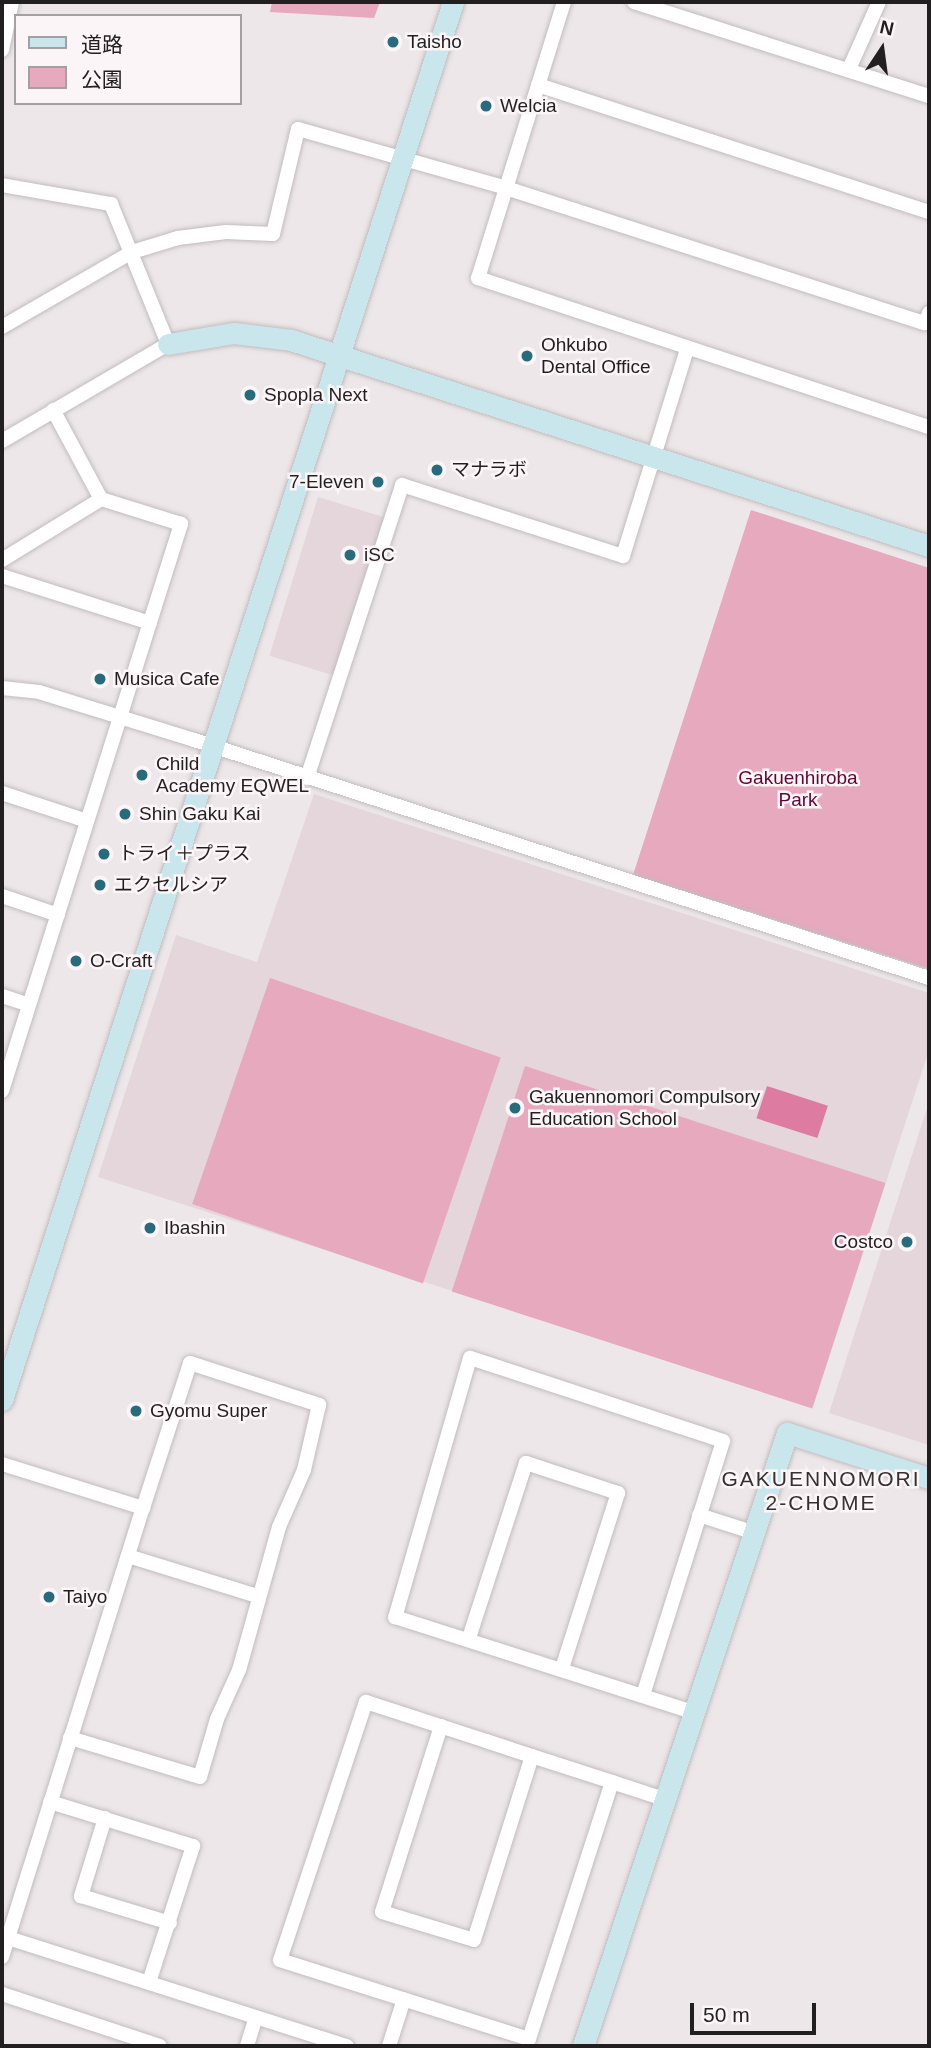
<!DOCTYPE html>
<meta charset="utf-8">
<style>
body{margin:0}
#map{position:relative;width:931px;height:2048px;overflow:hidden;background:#ede7e9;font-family:Arial,"Noto Sans JP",sans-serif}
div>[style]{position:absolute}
.built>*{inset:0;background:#e4d6da;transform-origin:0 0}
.green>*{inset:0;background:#e6a9bd;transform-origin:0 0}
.water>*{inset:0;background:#dd7ca0;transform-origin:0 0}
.roads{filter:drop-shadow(0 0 2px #c2bcbd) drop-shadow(0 0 2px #c2bcbd)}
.street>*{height:14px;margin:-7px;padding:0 7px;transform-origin:7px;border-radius:7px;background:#fff}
.secondary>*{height:21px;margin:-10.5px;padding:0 10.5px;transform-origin:10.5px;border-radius:10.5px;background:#cae6ed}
.dots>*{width:19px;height:19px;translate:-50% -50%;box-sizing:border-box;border:4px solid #fbf5f7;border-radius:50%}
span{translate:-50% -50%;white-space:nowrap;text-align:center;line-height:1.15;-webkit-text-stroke:5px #fbf5f7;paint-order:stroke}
.poi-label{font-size:19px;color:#211f20}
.left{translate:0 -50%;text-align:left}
.right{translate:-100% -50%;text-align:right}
.park-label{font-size:19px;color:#610735}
.neighbourhood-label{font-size:21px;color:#353032;letter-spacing:2px}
.frame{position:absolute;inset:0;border:4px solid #211f20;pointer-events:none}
.legend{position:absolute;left:14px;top:14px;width:228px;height:91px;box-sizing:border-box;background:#fbf5f7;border:2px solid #a49fa1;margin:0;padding:9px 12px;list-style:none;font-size:21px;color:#211f20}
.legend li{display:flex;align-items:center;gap:14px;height:35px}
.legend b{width:35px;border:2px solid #a49fa1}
.north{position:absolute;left:847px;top:14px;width:70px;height:70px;-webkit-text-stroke:5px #fbf5f7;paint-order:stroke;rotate:13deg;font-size:19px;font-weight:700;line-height:28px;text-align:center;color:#211f20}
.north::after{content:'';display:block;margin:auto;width:24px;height:32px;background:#211f20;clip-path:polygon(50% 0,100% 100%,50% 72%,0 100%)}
.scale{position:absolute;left:690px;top:2003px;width:126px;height:32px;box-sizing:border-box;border:4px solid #211f20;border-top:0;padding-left:9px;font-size:21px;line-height:24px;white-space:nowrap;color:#211f20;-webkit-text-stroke:5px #fbf5f7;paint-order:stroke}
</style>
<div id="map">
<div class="built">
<i style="left:318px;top:497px;width:69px;height:166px;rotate:17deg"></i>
<i style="clip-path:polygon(314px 794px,929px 993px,929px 1050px,813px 1407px,98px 1177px,176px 935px,257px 962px)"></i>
<i style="clip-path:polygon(929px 1102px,929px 1445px,829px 1413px)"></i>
</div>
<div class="green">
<i style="clip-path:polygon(272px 2px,380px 2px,374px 18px,270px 12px)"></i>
<i style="clip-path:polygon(751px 510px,929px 568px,929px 969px,633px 875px)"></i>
<i style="left:270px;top:978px;width:244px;height:239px;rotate:19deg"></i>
<i style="left:525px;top:1066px;width:379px;height:237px;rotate:18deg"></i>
</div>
<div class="water">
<i style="left:767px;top:1086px;width:64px;height:34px;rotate:18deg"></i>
</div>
<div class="roads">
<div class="street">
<i style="left:564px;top:2px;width:289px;rotate:107.3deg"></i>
<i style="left:478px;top:278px;width:475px;rotate:18.3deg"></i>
<i style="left:634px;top:2px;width:310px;rotate:17.7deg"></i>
<i style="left:2px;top:50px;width:49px;rotate:-78.2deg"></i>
<i style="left:849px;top:69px;width:73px;rotate:-65.9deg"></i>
<i style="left:538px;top:85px;width:411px;rotate:18deg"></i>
<i style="left:2px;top:185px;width:111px;rotate:9.9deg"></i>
<i style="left:111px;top:204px;width:151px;rotate:67.8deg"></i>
<i style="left:168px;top:344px;width:192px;rotate:149.7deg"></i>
<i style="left:2px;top:327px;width:150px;rotate:-30deg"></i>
<i style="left:132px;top:252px;width:48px;rotate:-16.9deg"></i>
<i style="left:178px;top:238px;width:48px;rotate:-7.1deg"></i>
<i style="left:226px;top:232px;width:47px;rotate:2.4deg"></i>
<i style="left:273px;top:234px;width:108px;rotate:-76.6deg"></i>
<i style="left:298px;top:129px;width:216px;rotate:15.8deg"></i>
<i style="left:506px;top:188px;width:440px;rotate:17.9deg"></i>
<i style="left:925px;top:323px;width:11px;rotate:-68deg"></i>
<i style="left:2px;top:560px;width:116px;rotate:-31.6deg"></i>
<i style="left:2px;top:576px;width:155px;rotate:17.6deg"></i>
<i style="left:2px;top:688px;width:37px;rotate:6deg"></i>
<i style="left:39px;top:692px;width:162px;rotate:17.2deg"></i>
<i style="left:194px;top:740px;width:773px;rotate:17.94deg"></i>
<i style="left:307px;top:778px;width:308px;rotate:-72deg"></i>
<i style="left:402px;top:485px;width:232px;rotate:17.8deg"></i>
<i style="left:623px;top:556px;width:217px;rotate:-72.8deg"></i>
<i style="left:2px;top:793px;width:89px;rotate:18.2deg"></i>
<i style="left:2px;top:896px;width:59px;rotate:18.7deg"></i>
<i style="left:2px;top:996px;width:28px;rotate:18deg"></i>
<i style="left:2px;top:1091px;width:595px;rotate:-72.48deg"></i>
<i style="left:181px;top:524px;width:84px;rotate:-162.6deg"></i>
<i style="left:101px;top:499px;width:101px;rotate:-118.3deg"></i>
<i style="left:2px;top:1464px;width:148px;rotate:17.3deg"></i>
<i style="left:143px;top:1508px;width:152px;rotate:-72deg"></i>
<i style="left:190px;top:1363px;width:136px;rotate:18deg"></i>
<i style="left:319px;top:1405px;width:67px;rotate:103deg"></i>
<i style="left:304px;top:1470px;width:62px;rotate:113.7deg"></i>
<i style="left:279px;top:1527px;width:148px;rotate:105.6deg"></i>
<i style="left:239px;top:1670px;width:54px;rotate:114.2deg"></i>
<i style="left:217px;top:1719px;width:60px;rotate:106.3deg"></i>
<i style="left:200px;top:1777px;width:136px;rotate:-163.3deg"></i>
<i style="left:699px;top:1515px;width:56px;rotate:17.8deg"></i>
<i style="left:128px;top:1556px;width:135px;rotate:17.2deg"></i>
<i style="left:469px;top:1638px;width:184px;rotate:-72deg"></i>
<i style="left:526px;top:1463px;width:97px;rotate:18.1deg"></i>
<i style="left:618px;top:1493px;width:185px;rotate:107.7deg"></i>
<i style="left:643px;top:1695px;width:266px;rotate:-72.5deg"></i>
<i style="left:723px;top:1441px;width:266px;rotate:-161.8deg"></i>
<i style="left:470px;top:1358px;width:270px;rotate:106.1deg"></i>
<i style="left:395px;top:1617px;width:312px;rotate:17.7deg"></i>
<i style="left:441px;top:1726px;width:195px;rotate:107.6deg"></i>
<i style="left:382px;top:1912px;width:96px;rotate:16.9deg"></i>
<i style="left:474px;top:1940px;width:193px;rotate:-72.5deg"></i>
<i style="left:612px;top:1782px;width:270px;rotate:107.9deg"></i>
<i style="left:529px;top:2039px;width:261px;rotate:-162.4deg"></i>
<i style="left:280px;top:1960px;width:272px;rotate:-71.6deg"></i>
<i style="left:366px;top:1702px;width:126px;rotate:18deg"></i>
<i style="left:486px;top:1741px;width:25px;rotate:18deg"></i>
<i style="left:510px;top:1749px;width:107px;rotate:17.9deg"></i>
<i style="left:612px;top:1782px;width:55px;rotate:18.1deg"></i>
<i style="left:50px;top:1802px;width:150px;rotate:17.1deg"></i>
<i style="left:193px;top:1846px;width:143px;rotate:107.9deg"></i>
<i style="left:105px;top:1818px;width:82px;rotate:107.1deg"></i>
<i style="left:81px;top:1896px;width:93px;rotate:16.9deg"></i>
<i style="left:2px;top:1936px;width:362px;rotate:17.7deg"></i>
<i style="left:2px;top:1957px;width:471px;rotate:-72.6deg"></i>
<i style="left:2px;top:1994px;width:166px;rotate:18.2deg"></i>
<i style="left:247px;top:2046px;width:30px;rotate:-73deg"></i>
<i style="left:389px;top:2046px;width:49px;rotate:-72.3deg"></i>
</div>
<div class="secondary">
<i style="left:168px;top:344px;width:67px;rotate:-9.5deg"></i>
<i style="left:234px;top:333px;width:57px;rotate:7deg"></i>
<i style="left:291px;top:340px;width:670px;rotate:17.89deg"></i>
<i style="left:2px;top:1400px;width:1469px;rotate:-72.12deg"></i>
<i style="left:583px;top:2046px;width:646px;rotate:-71.59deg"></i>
<i style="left:787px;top:1433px;width:149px;rotate:17.6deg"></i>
</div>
</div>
<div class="dots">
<i style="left:393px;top:42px;background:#276b7c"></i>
<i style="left:486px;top:106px;background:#276b7c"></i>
<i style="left:527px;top:356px;background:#276b7c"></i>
<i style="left:250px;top:395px;background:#276b7c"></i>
<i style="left:437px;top:470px;background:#276b7c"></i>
<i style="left:378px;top:482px;background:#276b7c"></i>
<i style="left:350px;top:555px;background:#276b7c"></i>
<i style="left:100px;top:679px;background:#276b7c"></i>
<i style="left:142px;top:775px;background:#276b7c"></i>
<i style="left:125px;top:814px;background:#276b7c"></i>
<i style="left:104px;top:854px;background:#276b7c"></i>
<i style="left:100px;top:885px;background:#276b7c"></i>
<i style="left:76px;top:961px;background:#276b7c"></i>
<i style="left:515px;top:1108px;background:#276b7c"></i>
<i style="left:150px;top:1228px;background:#276b7c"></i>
<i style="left:907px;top:1242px;background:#276b7c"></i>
<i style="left:136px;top:1411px;background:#276b7c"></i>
<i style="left:49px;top:1597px;background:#276b7c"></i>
</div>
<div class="poi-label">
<span class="left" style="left:407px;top:42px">Taisho</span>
<span class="left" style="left:500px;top:106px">Welcia</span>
<span class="left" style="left:541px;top:356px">Ohkubo<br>Dental Office</span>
<span class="left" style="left:264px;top:395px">Spopla Next</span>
<span class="left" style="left:451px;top:470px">マナラボ</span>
<span class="right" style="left:364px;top:482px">7-Eleven</span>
<span class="left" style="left:364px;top:555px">iSC</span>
<span class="left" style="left:114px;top:679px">Musica Cafe</span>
<span class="left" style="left:156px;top:775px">Child<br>Academy EQWEL</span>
<span class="left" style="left:139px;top:814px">Shin Gaku Kai</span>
<span class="left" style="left:118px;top:854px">トライ＋プラス</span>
<span class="left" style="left:114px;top:885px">エクセルシア</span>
<span class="left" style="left:90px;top:961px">O-Craft</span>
<span class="left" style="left:529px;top:1108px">Gakuennomori Compulsory<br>Education School</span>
<span class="left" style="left:164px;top:1228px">Ibashin</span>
<span class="right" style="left:893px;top:1242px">Costco</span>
<span class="left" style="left:150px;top:1411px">Gyomu Super</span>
<span class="left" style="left:63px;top:1597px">Taiyo</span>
</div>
<div class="park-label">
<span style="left:798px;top:789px">Gakuenhiroba<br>Park</span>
</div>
<div class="neighbourhood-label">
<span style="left:821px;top:1491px">GAKUENNOMORI<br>2-CHOME</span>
</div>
<div class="frame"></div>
<ul class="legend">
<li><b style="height:9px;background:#cae6ed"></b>道路</li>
<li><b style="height:19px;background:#e6a9bd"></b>公園</li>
</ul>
<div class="north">N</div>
<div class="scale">50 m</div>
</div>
